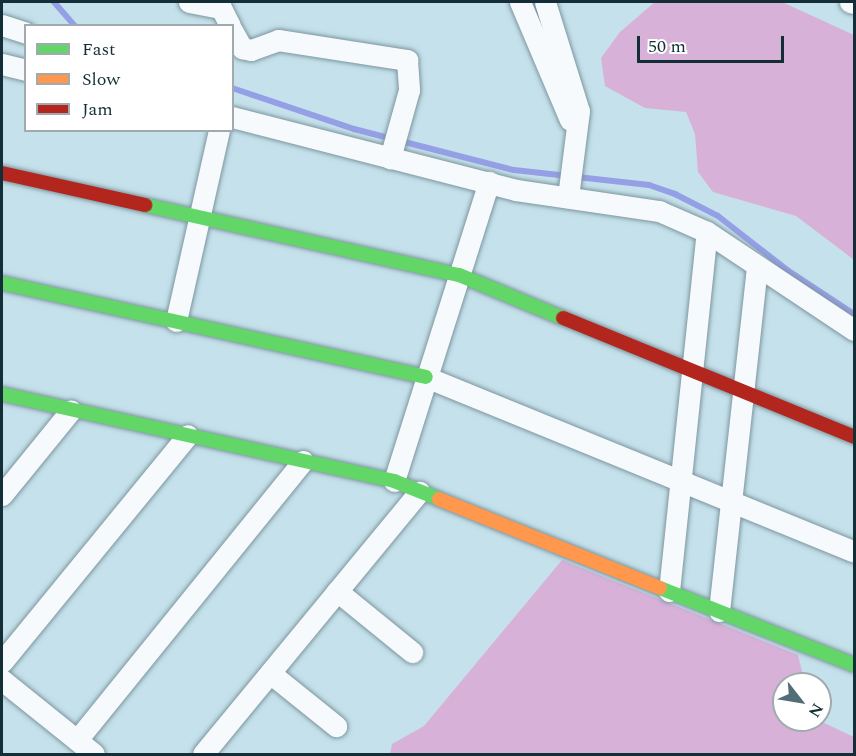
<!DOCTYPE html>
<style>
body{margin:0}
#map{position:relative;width:856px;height:756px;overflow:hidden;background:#c5e1eb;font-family:Spectral,serif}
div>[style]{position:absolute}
.green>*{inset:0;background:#d8b1d8}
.stream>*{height:6px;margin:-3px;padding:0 3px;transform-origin:3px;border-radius:3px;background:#959fe6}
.roads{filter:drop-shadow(0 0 2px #7d969f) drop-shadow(0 0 2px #7d969f)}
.street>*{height:21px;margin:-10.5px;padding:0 10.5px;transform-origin:10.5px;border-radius:10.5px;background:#f6fafc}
.fast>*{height:14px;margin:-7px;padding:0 7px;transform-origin:7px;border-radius:7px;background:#63d668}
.slow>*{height:14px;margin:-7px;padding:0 7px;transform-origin:7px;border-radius:7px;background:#ff974d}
.jam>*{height:14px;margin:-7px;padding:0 7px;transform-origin:7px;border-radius:7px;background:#b3261e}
span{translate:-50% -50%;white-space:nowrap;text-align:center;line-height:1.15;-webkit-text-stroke:5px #fff;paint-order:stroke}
.frame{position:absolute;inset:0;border:3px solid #132e37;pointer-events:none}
.legend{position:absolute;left:24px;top:24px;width:210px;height:108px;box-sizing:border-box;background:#fff;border:2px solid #a1abaf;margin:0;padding:8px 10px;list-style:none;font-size:18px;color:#132e37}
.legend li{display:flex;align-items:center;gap:12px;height:30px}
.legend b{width:30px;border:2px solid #a1abaf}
.north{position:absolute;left:772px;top:672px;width:60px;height:60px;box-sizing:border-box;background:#fff;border:2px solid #a1abaf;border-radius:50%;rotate:121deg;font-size:16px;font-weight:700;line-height:24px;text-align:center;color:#132e37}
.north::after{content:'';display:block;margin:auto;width:21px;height:27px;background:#516d76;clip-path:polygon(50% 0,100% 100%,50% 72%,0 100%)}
.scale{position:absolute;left:637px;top:36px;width:147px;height:27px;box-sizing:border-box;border:3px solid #132e37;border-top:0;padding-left:8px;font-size:18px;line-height:21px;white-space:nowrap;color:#132e37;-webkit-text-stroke:4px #fff;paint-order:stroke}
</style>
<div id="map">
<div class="green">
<i style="clip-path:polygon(655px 2px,782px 2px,854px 35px,854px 267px,853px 259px,796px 216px,713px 192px,698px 172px,695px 134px,686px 112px,645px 108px,605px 86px,601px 58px,620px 32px)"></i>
<i style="clip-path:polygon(562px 560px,798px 655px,805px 684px,784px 684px,784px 720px,818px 720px,854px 737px,854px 754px,390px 754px,392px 744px,424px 726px)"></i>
</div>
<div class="stream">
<i style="left:54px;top:2px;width:32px;rotate:49deg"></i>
<i style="left:232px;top:88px;width:129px;rotate:18.6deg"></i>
<i style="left:354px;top:129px;width:165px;rotate:14.4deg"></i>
<i style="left:514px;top:170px;width:136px;rotate:6.3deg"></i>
<i style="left:649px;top:185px;width:28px;rotate:19deg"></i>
<i style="left:675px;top:194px;width:48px;rotate:27.1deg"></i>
<i style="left:718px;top:216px;width:88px;rotate:38deg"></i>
<i style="left:787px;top:270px;width:80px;rotate:33.3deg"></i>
</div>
<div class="roads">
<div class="street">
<i style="left:189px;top:2px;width:33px;rotate:11deg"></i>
<i style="left:221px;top:8px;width:20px;rotate:63deg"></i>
<i style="left:520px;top:2px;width:128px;rotate:67deg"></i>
<i style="left:545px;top:2px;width:114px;rotate:72.7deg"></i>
<i style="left:579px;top:111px;width:87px;rotate:97.3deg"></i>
<i style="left:850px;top:2px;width:4px;rotate:14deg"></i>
<i style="left:2px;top:25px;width:25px;rotate:18deg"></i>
<i style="left:232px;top:30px;width:21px;rotate:61deg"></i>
<i style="left:242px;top:48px;width:9px;rotate:13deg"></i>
<i style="left:251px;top:50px;width:29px;rotate:-20deg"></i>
<i style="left:278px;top:40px;width:131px;rotate:8.8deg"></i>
<i style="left:407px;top:60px;width:30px;rotate:86deg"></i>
<i style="left:409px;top:90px;width:71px;rotate:105.6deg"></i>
<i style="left:2px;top:64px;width:25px;rotate:14deg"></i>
<i style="left:232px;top:117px;width:293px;rotate:14.4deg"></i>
<i style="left:516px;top:190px;width:145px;rotate:8.4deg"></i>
<i style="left:659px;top:211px;width:52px;rotate:23.6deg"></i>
<i style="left:707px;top:232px;width:177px;rotate:33.7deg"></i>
<i style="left:176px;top:321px;width:196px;rotate:-77.3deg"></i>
<i style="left:426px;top:377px;width:462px;rotate:22.2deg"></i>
<i style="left:394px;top:481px;width:314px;rotate:-72.4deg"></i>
<i style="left:2px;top:495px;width:109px;rotate:-50.9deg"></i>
<i style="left:337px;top:591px;width:97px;rotate:39.1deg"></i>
<i style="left:669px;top:591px;width:361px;rotate:-84deg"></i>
<i style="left:719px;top:611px;width:346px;rotate:-83.7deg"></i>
<i style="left:2px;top:662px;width:293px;rotate:-50.7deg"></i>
<i style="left:270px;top:673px;width:85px;rotate:38.8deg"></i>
<i style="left:2px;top:680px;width:118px;rotate:38.8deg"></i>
<i style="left:77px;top:740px;width:359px;rotate:-51deg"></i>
<i style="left:203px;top:754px;width:340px;rotate:-50.5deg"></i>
</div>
<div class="fast">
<i style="left:145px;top:205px;width:322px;rotate:12.6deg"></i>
<i style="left:459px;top:275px;width:113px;rotate:22.5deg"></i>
<i style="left:2px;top:283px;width:434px;rotate:12.5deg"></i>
<i style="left:2px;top:394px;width:402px;rotate:12.5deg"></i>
<i style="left:394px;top:481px;width:48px;rotate:21.8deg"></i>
<i style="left:660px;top:588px;width:209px;rotate:21.6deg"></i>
</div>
<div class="slow">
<i style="left:439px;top:499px;width:238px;rotate:21.9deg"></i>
</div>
<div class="jam">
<i style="left:2px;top:173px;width:147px;rotate:12.6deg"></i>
<i style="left:563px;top:318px;width:314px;rotate:22.2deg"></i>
</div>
</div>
<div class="frame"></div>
<ul class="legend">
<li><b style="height:8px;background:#63d668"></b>Fast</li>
<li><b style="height:8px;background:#ff974d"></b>Slow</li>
<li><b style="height:8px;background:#b3261e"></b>Jam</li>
</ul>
<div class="north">N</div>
<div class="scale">50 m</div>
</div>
